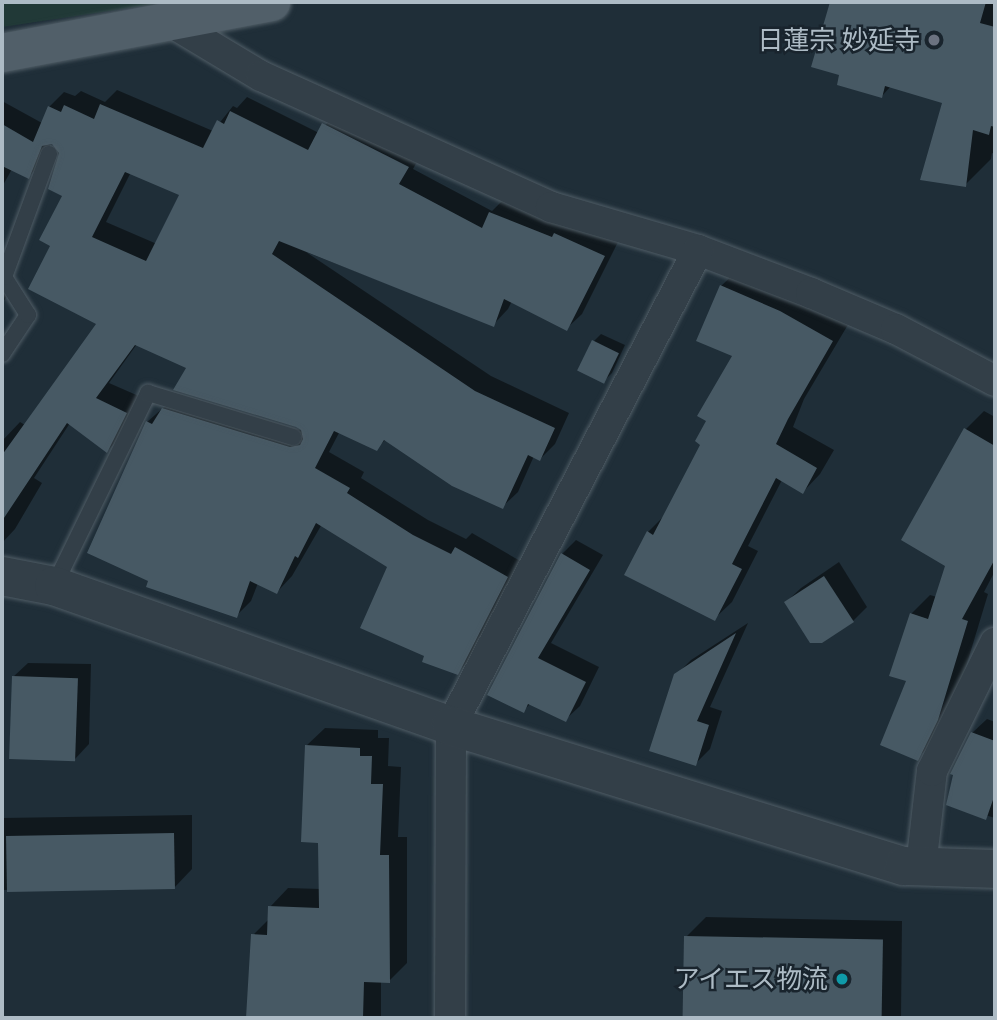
<!DOCTYPE html>
<meta charset="utf-8">
<style>
body{margin:0}
#map{position:relative;width:997px;height:1020px;overflow:hidden;background:#1f2e38;font-family:Mulish,"Noto Sans JP",sans-serif}
div>[style]{position:absolute}
.green>*{inset:0;background:#213937}
.shadow>*{inset:0;background:#0007}
.building>*{inset:0;background:#475964;transform-origin:0 0}
.roads{filter:drop-shadow(0 0 2px #505d66) drop-shadow(0 0 2px #505d66)}
.service>*{height:16px;margin:-8px;padding:0 8px;transform-origin:8px;border-radius:8px;background:#333f48}
.minor>*{height:30px;margin:-15px;padding:0 15px;transform-origin:15px;border-radius:15px;background:#333f48}
.tertiary>*{height:38px;margin:-19px;padding:0 19px;transform-origin:19px;border-radius:19px;background:#333f48}
.primary>*{height:38px;margin:-19px;padding:0 19px;transform-origin:19px;border-radius:19px;background:#515f69}
.dots>*{width:19px;height:19px;translate:-50% -50%;box-sizing:border-box;border:4px solid #19242d;border-radius:50%}
span{translate:-50% -50%;white-space:nowrap;text-align:center;line-height:1.15;-webkit-text-stroke:5px #19242d;paint-order:stroke}
.poi-label{font-size:26px;color:#adbbc5}
.right{translate:-100% -50%;text-align:right}
.frame{position:absolute;inset:0;border:4px solid #adbbc5;pointer-events:none}
</style>
<div id="map">
<div class="green">
<i style="clip-path:polygon(2px 2px,170px 2px,2px 27px)"></i>
</div>
<div class="shadow">
<i style="clip-path:polygon(831px 2px,995px 2px,995px 154px,992px 153px,991px 159px,965px 185px,944px 102px,891px 86px,882px 96px,841px 74px,813px 65px)"></i>
<i style="clip-path:polygon(evenodd,117px 90px,213px 131px,233px 106px,237px 108px,247px 97px,319px 133px,339px 109px,423px 151px,413px 169px,492px 211px,505px 198px,619px 240px,582px 314px,566px 329px,512px 301px,508px 309px,493px 325px,306px 252px,491px 376px,569px 413px,555px 444px,540px 459px,534px 456px,518px 492px,502px 507px,386px 439px,376px 449px,340px 431px,329px 452px,364px 472px,361px 478px,428px 520px,466px 539px,472px 533px,522px 562px,472px 658px,457px 673px,426px 655px,389px 567px,322px 524px,292px 576px,277px 592px,258px 583px,251px 601px,236px 616px,147px 422px,179px 394px,306px 432px,188px 368px,137px 344px,109px 383px,141px 397px,122px 436px,107px 451px,70px 423px,34px 478px,42px 483px,15px 529px,2px 543px,2px 441px,20px 422px,25px 425px,99px 323px,52px 245px,64px 195px,58px 145px,51px 143px,43px 162px,28px 177px,12px 169px,2px 187px,2px 101px,42px 123px,49px 107px,64px 92px,75px 96px,81px 91px,105px 102px,117px 90px,131px 172px,182px 194px,157px 244px,106px 222px,131px 172px)"></i>
<i style="clip-path:polygon(739px 269px,849px 323px,804px 399px,793px 427px,834px 450px,820px 474px,803px 492px,782px 480px,748px 546px,758px 551px,732px 602px,714px 619px,648px 532px,666px 514px,702px 444px,735px 355px,721px 286px)"></i>
<i style="clip-path:polygon(2px 273px,16px 285px,2px 303px)"></i>
<i style="clip-path:polygon(601px 334px,625px 345px,612px 373px,605px 380px,594px 341px)"></i>
<i style="clip-path:polygon(984px 411px,995px 417px,995px 571px,984px 592px,988px 594px,956px 700px,936px 740px,917px 758px,908px 680px,911px 614px,930px 595px,937px 597px,948px 565px,965px 430px)"></i>
<i style="clip-path:polygon(576px 540px,603px 555px,551px 643px,599px 667px,580px 706px,565px 720px,531px 703px,523px 711px,562px 554px)"></i>
<i style="clip-path:polygon(839px 562px,867px 607px,853px 621px,786px 602px,801px 588px)"></i>
<i style="clip-path:polygon(748px 623px,710px 707px,722px 711px,710px 749px,695px 764px,676px 675px,691px 660px)"></i>
<i style="clip-path:polygon(28px 663px,91px 664px,89px 744px,75px 759px,13px 677px)"></i>
<i style="clip-path:polygon(987px 719px,995px 722px,995px 818px,948px 804px,972px 733px)"></i>
<i style="clip-path:polygon(325px 728px,378px 730px,378px 738px,389px 738px,388px 766px,401px 767px,398px 837px,407px 837px,407px 963px,389px 981px,381px 981px,381px 1018px,248px 1018px,253px 935px,269px 919px,270px 907px,288px 888px,321px 889px,320px 841px,306px 746px)"></i>
<i style="clip-path:polygon(192px 815px,192px 869px,174px 888px,2px 890px,2px 818px)"></i>
<i style="clip-path:polygon(706px 917px,902px 921px,901px 1018px,683px 1018px,686px 937px)"></i>
</div>
<div class="building">
<i style="clip-path:polygon(830px 2px,986px 2px,980px 23px,995px 27px,995px 127px,991px 126px,989px 135px,973px 130px,966px 187px,920px 180px,942px 103px,885px 86px,882px 98px,837px 85px,839px 75px,811px 67px)"></i>
<i style="clip-path:polygon(evenodd,100px 104px,203px 148px,217px 120px,224px 124px,230px 111px,308px 150px,322px 123px,409px 167px,399px 184px,482px 228px,489px 212px,552px 237px,554px 233px,605px 256px,567px 331px,504px 299px,494px 327px,279px 241px,272px 254px,475px 391px,555px 428px,540px 461px,528px 455px,503px 509px,452px 486px,384px 440px,377px 451px,334px 431px,315px 468px,350px 488px,347px 493px,413px 535px,451px 554px,455px 547px,508px 577px,458px 675px,422px 662px,424px 656px,360px 628px,387px 567px,316px 523px,298px 558px,295px 556px,277px 594px,250px 581px,237px 618px,146px 587px,148px 581px,87px 553px,146px 421px,152px 424px,162px 408px,290px 447px,300px 445px,303px 439px,301px 430px,296px 427px,173px 390px,186px 368px,135px 345px,96px 398px,127px 413px,107px 453px,67px 423px,2px 521px,2px 455px,96px 324px,28px 289px,50px 246px,39px 240px,62px 196px,48px 189px,59px 153px,52px 144px,42px 146px,29px 179px,2px 166px,2px 124px,33px 142px,48px 106px,61px 112px,64px 105px,94px 119px,100px 104px,125px 172px,179px 195px,146px 261px,92px 237px,125px 172px)"></i>
<i style="clip-path:polygon(720px 285px,780px 311px,833px 341px,788px 419px,776px 444px,817px 468px,803px 494px,776px 478px,732px 564px,742px 569px,715px 621px,624px 575px,647px 531px,653px 535px,700px 445px,695px 441px,706px 421px,697px 416px,732px 356px,696px 341px)"></i>
<i style="left:592px;top:340px;width:30px;height:34px;rotate:26deg"></i>
<i style="clip-path:polygon(964px 428px,995px 446px,995px 559px,962px 619px,968px 621px,938px 720px,918px 761px,880px 745px,906px 681px,889px 676px,910px 613px,928px 619px,945px 566px,901px 540px)"></i>
<i style="clip-path:polygon(561px 553px,590px 570px,538px 658px,586px 682px,566px 722px,528px 704px,524px 713px,487px 695px)"></i>
<i style="clip-path:polygon(824px 576px,854px 622px,822px 643px,810px 643px,784px 602px)"></i>
<i style="clip-path:polygon(736px 633px,697px 721px,709px 725px,696px 766px,649px 751px,674px 674px)"></i>
<i style="left:12px;top:676px;width:66px;height:83px;rotate:2deg"></i>
<i style="clip-path:polygon(971px 732px,995px 741px,995px 794px,986px 820px,946px 805px,953px 775px,950px 774px)"></i>
<i style="clip-path:polygon(305px 745px,360px 748px,360px 756px,372px 756px,371px 784px,383px 784px,380px 855px,389px 855px,390px 983px,364px 982px,363px 1018px,246px 1018px,251px 934px,267px 935px,268px 906px,319px 908px,318px 843px,301px 842px)"></i>
<i style="left:174px;top:833px;width:56px;height:168px;rotate:89deg"></i>
<i style="left:684px;top:936px;width:199px;height:82px;rotate:1deg"></i>
</div>
<div class="roads">
<div class="service">
<i style="left:2px;top:354px;width:47px;rotate:-56.3deg"></i>
<i style="left:28px;top:315px;width:45px;rotate:-122.3deg"></i>
<i style="left:4px;top:277px;width:131px;rotate:-69.9deg"></i>
<i style="left:54px;top:586px;width:215px;rotate:-64deg"></i>
<i style="left:148px;top:393px;width:152px;rotate:16.9deg"></i>
</div>
<div class="minor">
<i style="left:171px;top:22px;width:105px;rotate:31deg"></i>
<i style="left:261px;top:76px;width:318px;rotate:24.3deg"></i>
<i style="left:551px;top:207px;width:153px;rotate:16.3deg"></i>
<i style="left:698px;top:250px;width:121px;rotate:20.8deg"></i>
<i style="left:811px;top:293px;width:92px;rotate:23deg"></i>
<i style="left:896px;top:329px;width:112px;rotate:27.7deg"></i>
<i style="left:921px;top:867px;width:97px;rotate:-83.5deg"></i>
<i style="left:932px;top:771px;width:143px;rotate:-63.8deg"></i>
<i style="left:450px;top:1018px;width:292px;rotate:-89.8deg"></i>
<i style="left:451px;top:726px;width:536px;rotate:-62.57deg"></i>
</div>
<div class="tertiary">
<i style="left:2px;top:576px;width:53px;rotate:10.9deg"></i>
<i style="left:54px;top:586px;width:421px;rotate:19.4deg"></i>
<i style="left:451px;top:726px;width:474px;rotate:17.2deg"></i>
<i style="left:904px;top:866px;width:91px;rotate:1.9deg"></i>
</div>
<div class="primary">
<i style="left:2px;top:53px;width:274px;rotate:-10.7deg"></i>
</div>
</div>
<div class="dots">
<i style="left:934px;top:40px;background:#6b7280"></i>
<i style="left:842px;top:979px;background:#0f9aa8"></i>
</div>
<div class="poi-label">
<span class="right" style="left:920px;top:40px">日蓮宗 妙延寺</span>
<span class="right" style="left:828px;top:979px">アイエス物流</span>
</div>
<div class="frame"></div>
</div>
